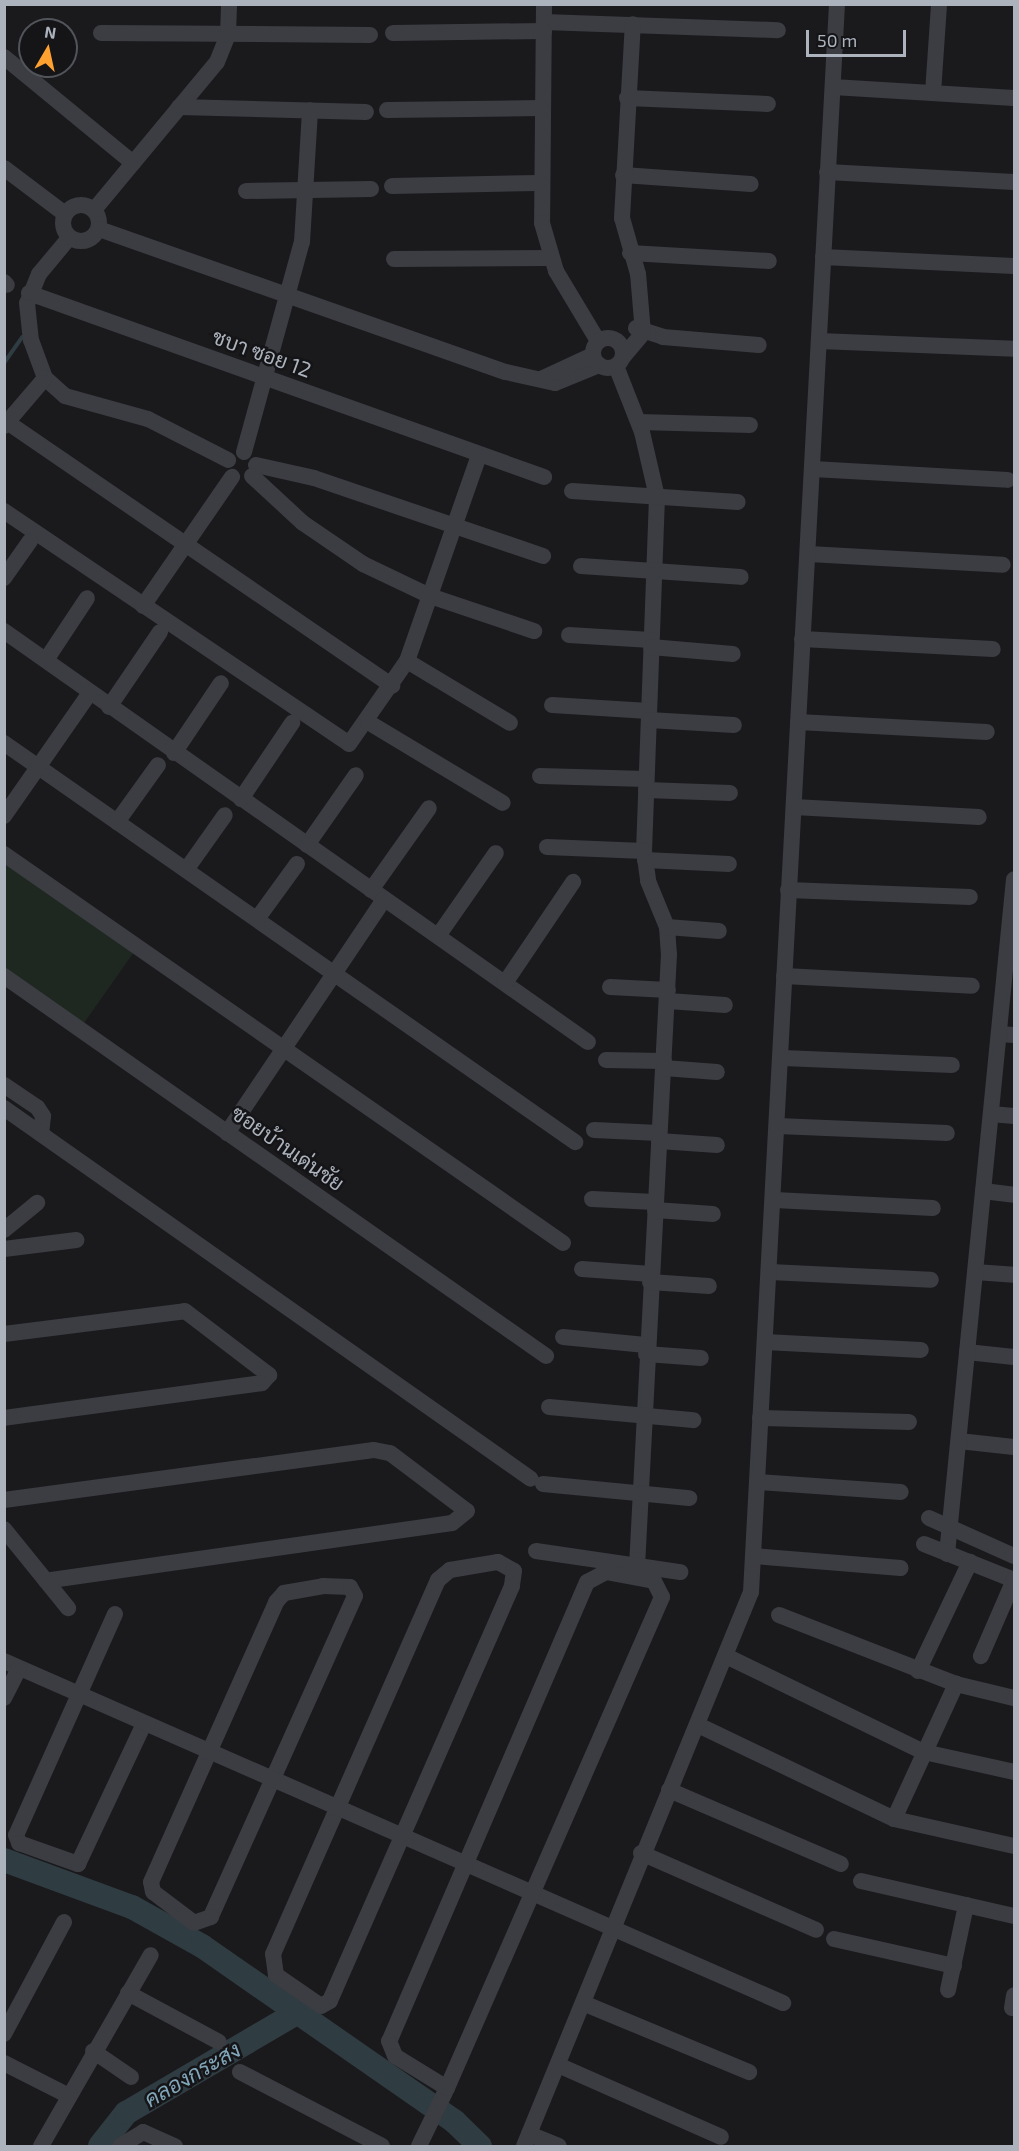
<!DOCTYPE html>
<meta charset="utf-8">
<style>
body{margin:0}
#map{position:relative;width:1019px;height:2151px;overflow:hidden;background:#1a1a1d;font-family:"Exo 2",Sarabun,sans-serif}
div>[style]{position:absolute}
.green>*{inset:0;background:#1f2820}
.stream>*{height:4px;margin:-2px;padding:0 2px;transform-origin:2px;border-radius:2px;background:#2f3c42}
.river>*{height:24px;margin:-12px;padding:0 12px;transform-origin:12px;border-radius:12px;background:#2f3c42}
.street>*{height:16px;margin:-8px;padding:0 8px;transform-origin:8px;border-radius:8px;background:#3b3d42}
.street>.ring{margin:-8px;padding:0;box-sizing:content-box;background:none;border:16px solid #3b3d42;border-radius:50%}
span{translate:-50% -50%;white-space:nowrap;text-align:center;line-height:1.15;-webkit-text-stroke:5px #151518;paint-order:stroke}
.street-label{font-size:21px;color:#acb3bd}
.water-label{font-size:22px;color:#81a6b9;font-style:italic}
.frame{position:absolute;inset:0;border:6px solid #acb3bd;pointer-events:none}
.north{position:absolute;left:18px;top:18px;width:60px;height:60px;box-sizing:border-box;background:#151518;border:2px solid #51545a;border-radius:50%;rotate:9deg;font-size:16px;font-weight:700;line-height:24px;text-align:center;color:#acb3bd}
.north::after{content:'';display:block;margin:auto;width:21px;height:27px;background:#fea131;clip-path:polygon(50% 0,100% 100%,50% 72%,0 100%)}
.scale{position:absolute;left:806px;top:30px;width:100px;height:27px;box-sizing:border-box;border:3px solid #acb3bd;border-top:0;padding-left:8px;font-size:18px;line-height:21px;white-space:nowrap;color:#acb3bd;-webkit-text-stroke:4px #151518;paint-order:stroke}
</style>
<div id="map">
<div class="green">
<i style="clip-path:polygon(4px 862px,134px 952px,84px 1023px,5px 968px)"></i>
</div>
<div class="stream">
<i style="left:4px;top:363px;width:32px;rotate:-55deg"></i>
</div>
<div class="river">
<i style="left:4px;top:1860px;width:136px;rotate:20.2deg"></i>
<i style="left:132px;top:1907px;width:80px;rotate:29.1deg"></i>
<i style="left:202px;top:1946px;width:307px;rotate:34.8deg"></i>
<i style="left:454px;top:2121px;width:36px;rotate:44deg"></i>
<i style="left:100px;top:2146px;width:42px;rotate:-51.8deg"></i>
<i style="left:126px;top:2113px;width:196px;rotate:-30.4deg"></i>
</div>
<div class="street">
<i style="left:544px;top:4px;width:219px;rotate:90.5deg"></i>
<i style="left:542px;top:223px;width:50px;rotate:73.7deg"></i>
<i style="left:556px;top:271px;width:82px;rotate:59deg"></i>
<i style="left:544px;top:22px;width:234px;rotate:2deg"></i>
<i style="left:101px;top:33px;width:269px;rotate:0.4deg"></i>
<i style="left:393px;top:33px;width:151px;rotate:-0.8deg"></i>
<i style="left:4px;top:57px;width:167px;rotate:39.4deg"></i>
<i style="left:833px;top:87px;width:181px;rotate:3.5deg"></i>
<i style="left:933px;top:93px;width:89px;rotate:-86.1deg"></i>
<i style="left:627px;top:98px;width:141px;rotate:2.4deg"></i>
<i style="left:179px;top:107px;width:187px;rotate:1.5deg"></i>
<i style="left:387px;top:110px;width:154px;rotate:-0.7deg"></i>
<i style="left:4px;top:168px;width:76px;rotate:37deg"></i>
<i style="left:827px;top:172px;width:187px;rotate:3.1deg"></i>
<i style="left:623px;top:175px;width:128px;rotate:4deg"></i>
<i style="left:392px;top:186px;width:147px;rotate:-1.2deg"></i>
<i style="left:246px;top:191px;width:125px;rotate:-0.9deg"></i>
<i class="ring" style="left:63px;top:205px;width:20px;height:20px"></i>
<i style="left:94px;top:210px;width:192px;rotate:-50.3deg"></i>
<i style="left:217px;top:62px;width:29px;rotate:-68deg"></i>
<i style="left:228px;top:35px;width:31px;rotate:-88deg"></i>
<i style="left:99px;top:229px;width:431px;rotate:19.4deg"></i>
<i style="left:506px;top:372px;width:50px;rotate:12.7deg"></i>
<i style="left:555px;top:383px;width:48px;rotate:-22.2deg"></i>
<i style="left:69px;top:238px;width:47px;rotate:129.8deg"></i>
<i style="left:39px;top:274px;width:31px;rotate:112deg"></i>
<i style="left:27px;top:303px;width:37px;rotate:84deg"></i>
<i style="left:31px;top:340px;width:40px;rotate:69.8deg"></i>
<i style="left:45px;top:378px;width:27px;rotate:42deg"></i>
<i style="left:65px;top:396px;width:86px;rotate:15.5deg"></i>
<i style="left:148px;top:419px;width:90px;rotate:27.1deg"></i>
<i style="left:630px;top:253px;width:139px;rotate:3.3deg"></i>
<i style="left:823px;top:257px;width:191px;rotate:2.7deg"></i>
<i style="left:394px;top:259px;width:156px;rotate:-0.4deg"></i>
<i style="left:4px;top:282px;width:4px;rotate:45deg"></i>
<i style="left:29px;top:293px;width:547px;rotate:19.66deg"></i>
<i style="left:636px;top:328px;width:28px;rotate:18deg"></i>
<i style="left:663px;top:337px;width:96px;rotate:4.8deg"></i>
<i class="ring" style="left:593px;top:338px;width:14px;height:14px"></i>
<i style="left:819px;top:341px;width:195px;rotate:2.3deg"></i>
<i style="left:623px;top:357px;width:31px;rotate:-50deg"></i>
<i style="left:643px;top:333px;width:59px;rotate:-94.8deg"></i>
<i style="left:638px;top:274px;width:58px;rotate:-105.9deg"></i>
<i style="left:622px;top:218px;width:194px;rotate:-86.8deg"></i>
<i style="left:616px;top:366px;width:71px;rotate:68.5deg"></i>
<i style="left:642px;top:432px;width:67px;rotate:77deg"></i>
<i style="left:657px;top:497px;width:354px;rotate:92.1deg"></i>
<i style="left:644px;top:851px;width:30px;rotate:82deg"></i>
<i style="left:648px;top:881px;width:50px;rotate:67.6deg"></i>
<i style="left:667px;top:927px;width:27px;rotate:86deg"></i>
<i style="left:669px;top:954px;width:614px;rotate:92.99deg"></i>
<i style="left:541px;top:379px;width:57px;rotate:-24.8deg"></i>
<i style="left:7px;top:422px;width:467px;rotate:34.4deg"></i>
<i style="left:639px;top:422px;width:111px;rotate:1.5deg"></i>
<i style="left:4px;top:426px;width:63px;rotate:-49.5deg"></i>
<i style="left:244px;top:452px;width:218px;rotate:-74.6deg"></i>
<i style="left:302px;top:242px;width:132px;rotate:-86.5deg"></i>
<i style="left:256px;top:465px;width:59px;rotate:12.6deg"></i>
<i style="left:314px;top:478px;width:242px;rotate:18.8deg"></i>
<i style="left:813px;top:469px;width:195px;rotate:3.2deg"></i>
<i style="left:252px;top:476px;width:69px;rotate:42.7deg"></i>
<i style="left:303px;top:523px;width:73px;rotate:34.3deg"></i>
<i style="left:363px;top:564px;width:74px;rotate:25.5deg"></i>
<i style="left:430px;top:596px;width:110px;rotate:18.6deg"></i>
<i style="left:572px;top:491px;width:166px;rotate:3.8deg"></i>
<i style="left:4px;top:511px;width:416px;rotate:34deg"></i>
<i style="left:349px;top:744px;width:101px;rotate:-55.1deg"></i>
<i style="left:407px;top:661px;width:218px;rotate:-70.7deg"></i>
<i style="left:809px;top:554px;width:194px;rotate:3.2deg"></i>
<i style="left:581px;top:566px;width:160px;rotate:3.9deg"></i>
<i style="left:4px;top:578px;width:45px;rotate:-54.9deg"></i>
<i style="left:143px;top:606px;width:157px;rotate:-55.4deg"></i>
<i style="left:4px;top:631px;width:714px;rotate:35.14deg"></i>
<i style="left:569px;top:635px;width:82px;rotate:3.5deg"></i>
<i style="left:802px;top:639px;width:191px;rotate:3deg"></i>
<i style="left:651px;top:647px;width:82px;rotate:4.9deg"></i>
<i style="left:46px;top:660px;width:74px;rotate:-56.5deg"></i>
<i style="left:407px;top:661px;width:120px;rotate:31deg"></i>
<i style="left:552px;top:705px;width:97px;rotate:3.5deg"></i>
<i style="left:109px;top:707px;width:91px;rotate:-55.8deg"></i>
<i style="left:649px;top:720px;width:85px;rotate:3.4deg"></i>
<i style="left:368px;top:722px;width:157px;rotate:31deg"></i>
<i style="left:798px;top:722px;width:189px;rotate:3deg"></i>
<i style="left:4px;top:743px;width:697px;rotate:34.94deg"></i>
<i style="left:174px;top:753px;width:84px;rotate:-56.1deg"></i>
<i style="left:540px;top:776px;width:106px;rotate:1.6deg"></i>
<i style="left:646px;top:790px;width:84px;rotate:2deg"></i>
<i style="left:241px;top:799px;width:92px;rotate:-56.1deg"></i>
<i style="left:794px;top:807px;width:185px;rotate:3.1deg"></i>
<i style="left:4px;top:816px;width:149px;rotate:-55.1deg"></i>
<i style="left:117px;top:822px;width:70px;rotate:-54.3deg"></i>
<i style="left:307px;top:845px;width:85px;rotate:-55deg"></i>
<i style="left:547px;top:847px;width:97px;rotate:2.4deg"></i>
<i style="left:4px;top:854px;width:681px;rotate:34.83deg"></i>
<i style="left:645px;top:860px;width:84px;rotate:2.7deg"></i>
<i style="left:186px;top:870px;width:67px;rotate:-54.7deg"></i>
<i style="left:371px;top:890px;width:100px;rotate:-54.7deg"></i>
<i style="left:788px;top:890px;width:182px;rotate:2.2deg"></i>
<i style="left:257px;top:919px;width:68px;rotate:-54deg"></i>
<i style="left:667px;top:927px;width:52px;rotate:4.4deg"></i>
<i style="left:438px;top:936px;width:101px;rotate:-55.1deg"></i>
<i style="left:4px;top:976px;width:662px;rotate:35.03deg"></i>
<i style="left:784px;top:976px;width:188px;rotate:3deg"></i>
<i style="left:505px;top:983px;width:122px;rotate:-56deg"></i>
<i style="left:610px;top:987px;width:58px;rotate:3deg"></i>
<i style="left:668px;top:1001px;width:57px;rotate:4deg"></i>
<i style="left:999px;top:1034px;width:15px;rotate:4deg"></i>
<i style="left:783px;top:1058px;width:169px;rotate:2.4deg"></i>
<i style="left:606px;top:1060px;width:58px;rotate:1deg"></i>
<i style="left:664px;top:1068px;width:53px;rotate:4.3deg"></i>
<i style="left:4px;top:1085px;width:40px;rotate:34deg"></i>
<i style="left:37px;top:1107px;width:11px;rotate:56deg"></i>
<i style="left:43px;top:1116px;width:18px;rotate:96deg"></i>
<i style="left:4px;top:1108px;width:644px;rotate:35.14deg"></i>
<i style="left:991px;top:1114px;width:23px;rotate:5deg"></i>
<i style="left:778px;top:1126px;width:169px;rotate:2.4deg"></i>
<i style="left:594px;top:1130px;width:65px;rotate:2.6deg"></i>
<i style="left:227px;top:1133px;width:282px;rotate:-56.1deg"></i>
<i style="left:659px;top:1141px;width:58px;rotate:3.9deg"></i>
<i style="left:983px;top:1191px;width:31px;rotate:7deg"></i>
<i style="left:592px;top:1199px;width:63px;rotate:2.7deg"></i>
<i style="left:775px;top:1200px;width:158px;rotate:2.9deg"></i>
<i style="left:655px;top:1210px;width:58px;rotate:3.9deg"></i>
<i style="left:4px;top:1230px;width:43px;rotate:-39.3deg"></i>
<i style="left:4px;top:1249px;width:73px;rotate:-7.1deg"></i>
<i style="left:582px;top:1269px;width:69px;rotate:4.1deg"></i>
<i style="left:770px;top:1272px;width:161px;rotate:2.8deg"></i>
<i style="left:975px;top:1272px;width:39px;rotate:4deg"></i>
<i style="left:650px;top:1282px;width:59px;rotate:3.9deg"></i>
<i style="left:4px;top:1334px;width:182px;rotate:-7.2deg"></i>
<i style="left:185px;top:1311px;width:106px;rotate:37.3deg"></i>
<i style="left:269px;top:1375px;width:11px;rotate:131deg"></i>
<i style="left:262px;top:1383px;width:260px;rotate:172.3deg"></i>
<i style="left:563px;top:1337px;width:83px;rotate:5.5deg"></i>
<i style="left:765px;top:1342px;width:156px;rotate:2.9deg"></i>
<i style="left:967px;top:1352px;width:47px;rotate:6.1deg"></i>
<i style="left:646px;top:1354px;width:55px;rotate:4.2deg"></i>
<i style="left:549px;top:1407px;width:145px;rotate:5.2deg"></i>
<i style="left:760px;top:1418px;width:149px;rotate:1.5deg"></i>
<i style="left:959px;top:1441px;width:55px;rotate:6.2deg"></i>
<i style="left:758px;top:1482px;width:143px;rotate:4deg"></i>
<i style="left:543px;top:1484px;width:147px;rotate:5.5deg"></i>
<i style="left:4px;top:1500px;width:373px;rotate:-7.7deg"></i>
<i style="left:374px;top:1450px;width:16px;rotate:11deg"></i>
<i style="left:390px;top:1453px;width:96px;rotate:37deg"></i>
<i style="left:467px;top:1511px;width:19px;rotate:141deg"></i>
<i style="left:452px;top:1523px;width:410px;rotate:171.9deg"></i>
<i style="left:929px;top:1518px;width:93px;rotate:24.1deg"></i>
<i style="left:4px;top:1529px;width:102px;rotate:51deg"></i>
<i style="left:924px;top:1544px;width:97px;rotate:21.8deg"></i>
<i style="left:1014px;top:1580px;width:83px;rotate:113.5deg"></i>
<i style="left:536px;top:1551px;width:146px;rotate:8.3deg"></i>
<i style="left:947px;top:1554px;width:678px;rotate:-84.33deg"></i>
<i style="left:754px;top:1556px;width:147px;rotate:4.7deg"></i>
<i style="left:498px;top:1562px;width:18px;rotate:29deg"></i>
<i style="left:514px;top:1571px;width:15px;rotate:98deg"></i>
<i style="left:512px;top:1586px;width:453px;rotate:113.7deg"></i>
<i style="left:330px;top:2001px;width:10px;rotate:151deg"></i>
<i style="left:321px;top:2006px;width:55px;rotate:-145.4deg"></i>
<i style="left:276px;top:1975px;width:21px;rotate:-98deg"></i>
<i style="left:273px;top:1954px;width:409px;rotate:-66.2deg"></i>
<i style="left:438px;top:1580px;width:16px;rotate:-40deg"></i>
<i style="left:450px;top:1570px;width:49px;rotate:-9.5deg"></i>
<i style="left:323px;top:1586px;width:27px;rotate:2deg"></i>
<i style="left:350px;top:1587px;width:10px;rotate:61deg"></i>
<i style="left:355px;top:1596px;width:352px;rotate:114.2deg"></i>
<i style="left:211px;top:1917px;width:18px;rotate:161deg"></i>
<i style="left:194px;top:1923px;width:51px;rotate:-142.9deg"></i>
<i style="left:153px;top:1892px;width:10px;rotate:-101deg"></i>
<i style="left:151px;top:1882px;width:307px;rotate:-65.9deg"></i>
<i style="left:276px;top:1602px;width:12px;rotate:-48deg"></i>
<i style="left:284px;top:1593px;width:40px;rotate:-10deg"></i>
<i style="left:115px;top:1614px;width:242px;rotate:114.1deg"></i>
<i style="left:16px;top:1835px;width:9px;rotate:69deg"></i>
<i style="left:19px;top:1843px;width:63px;rotate:19.6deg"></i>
<i style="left:78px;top:1864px;width:155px;rotate:-64.8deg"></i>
<i style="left:779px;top:1615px;width:190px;rotate:21.3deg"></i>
<i style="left:956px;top:1684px;width:60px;rotate:13.6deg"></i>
<i style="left:728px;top:1657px;width:218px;rotate:25.9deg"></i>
<i style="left:924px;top:1752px;width:92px;rotate:12.5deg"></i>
<i style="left:4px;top:1661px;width:851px;rotate:23.7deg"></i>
<i style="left:918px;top:1671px;width:121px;rotate:-64.5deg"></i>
<i style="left:4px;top:1698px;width:33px;rotate:-63deg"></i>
<i style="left:698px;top:1725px;width:217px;rotate:25.6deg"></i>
<i style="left:894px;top:1819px;width:123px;rotate:12.7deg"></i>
<i style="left:669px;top:1790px;width:187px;rotate:23.3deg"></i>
<i style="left:894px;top:1819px;width:149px;rotate:-65.3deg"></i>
<i style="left:641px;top:1853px;width:191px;rotate:23.7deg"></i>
<i style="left:861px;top:1881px;width:157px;rotate:12.9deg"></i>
<i style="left:834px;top:1939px;width:123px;rotate:12.7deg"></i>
<i style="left:948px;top:1990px;width:87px;rotate:-78deg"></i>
<i style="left:128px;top:1993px;width:103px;rotate:28.3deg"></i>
<i style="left:583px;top:2003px;width:180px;rotate:22.6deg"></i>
<i style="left:1012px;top:2008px;width:13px;rotate:-81deg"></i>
<i style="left:4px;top:2034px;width:127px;rotate:-61.8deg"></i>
<i style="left:93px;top:2051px;width:46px;rotate:34.4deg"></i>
<i style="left:4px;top:2063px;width:71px;rotate:26.9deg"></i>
<i style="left:558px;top:2065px;width:178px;rotate:23.8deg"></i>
<i style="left:240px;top:2072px;width:160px;rotate:27.5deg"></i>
<i style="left:529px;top:2134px;width:32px;rotate:22deg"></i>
<i style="left:41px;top:2146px;width:220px;rotate:-60.1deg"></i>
<i style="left:120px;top:2146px;width:27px;rotate:-31deg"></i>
<i style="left:143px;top:2132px;width:35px;rotate:24deg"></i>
<i style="left:419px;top:2146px;width:64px;rotate:-64.2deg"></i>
<i style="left:447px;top:2088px;width:536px;rotate:-66.35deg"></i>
<i style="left:662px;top:1597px;width:18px;rotate:-117deg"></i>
<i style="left:654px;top:1581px;width:49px;rotate:-169.4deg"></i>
<i style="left:606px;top:1572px;width:21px;rotate:152deg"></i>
<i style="left:587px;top:1582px;width:500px;rotate:113.3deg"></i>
<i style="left:389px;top:2041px;width:16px;rotate:68deg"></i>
<i style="left:395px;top:2056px;width:61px;rotate:31.6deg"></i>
<i style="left:524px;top:2146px;width:599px;rotate:-67.72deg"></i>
<i style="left:751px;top:1592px;width:1590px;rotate:-86.9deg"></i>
</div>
<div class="street-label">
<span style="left:262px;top:353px;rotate:20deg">ชบา ซอย 12</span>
<span style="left:288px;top:1148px;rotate:35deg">ซอยบ้านเด่นชัย</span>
</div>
<div class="water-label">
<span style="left:192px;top:2074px;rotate:-30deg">คลองกระสง</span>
</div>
<div class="frame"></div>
<div class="north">N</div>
<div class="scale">50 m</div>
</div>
